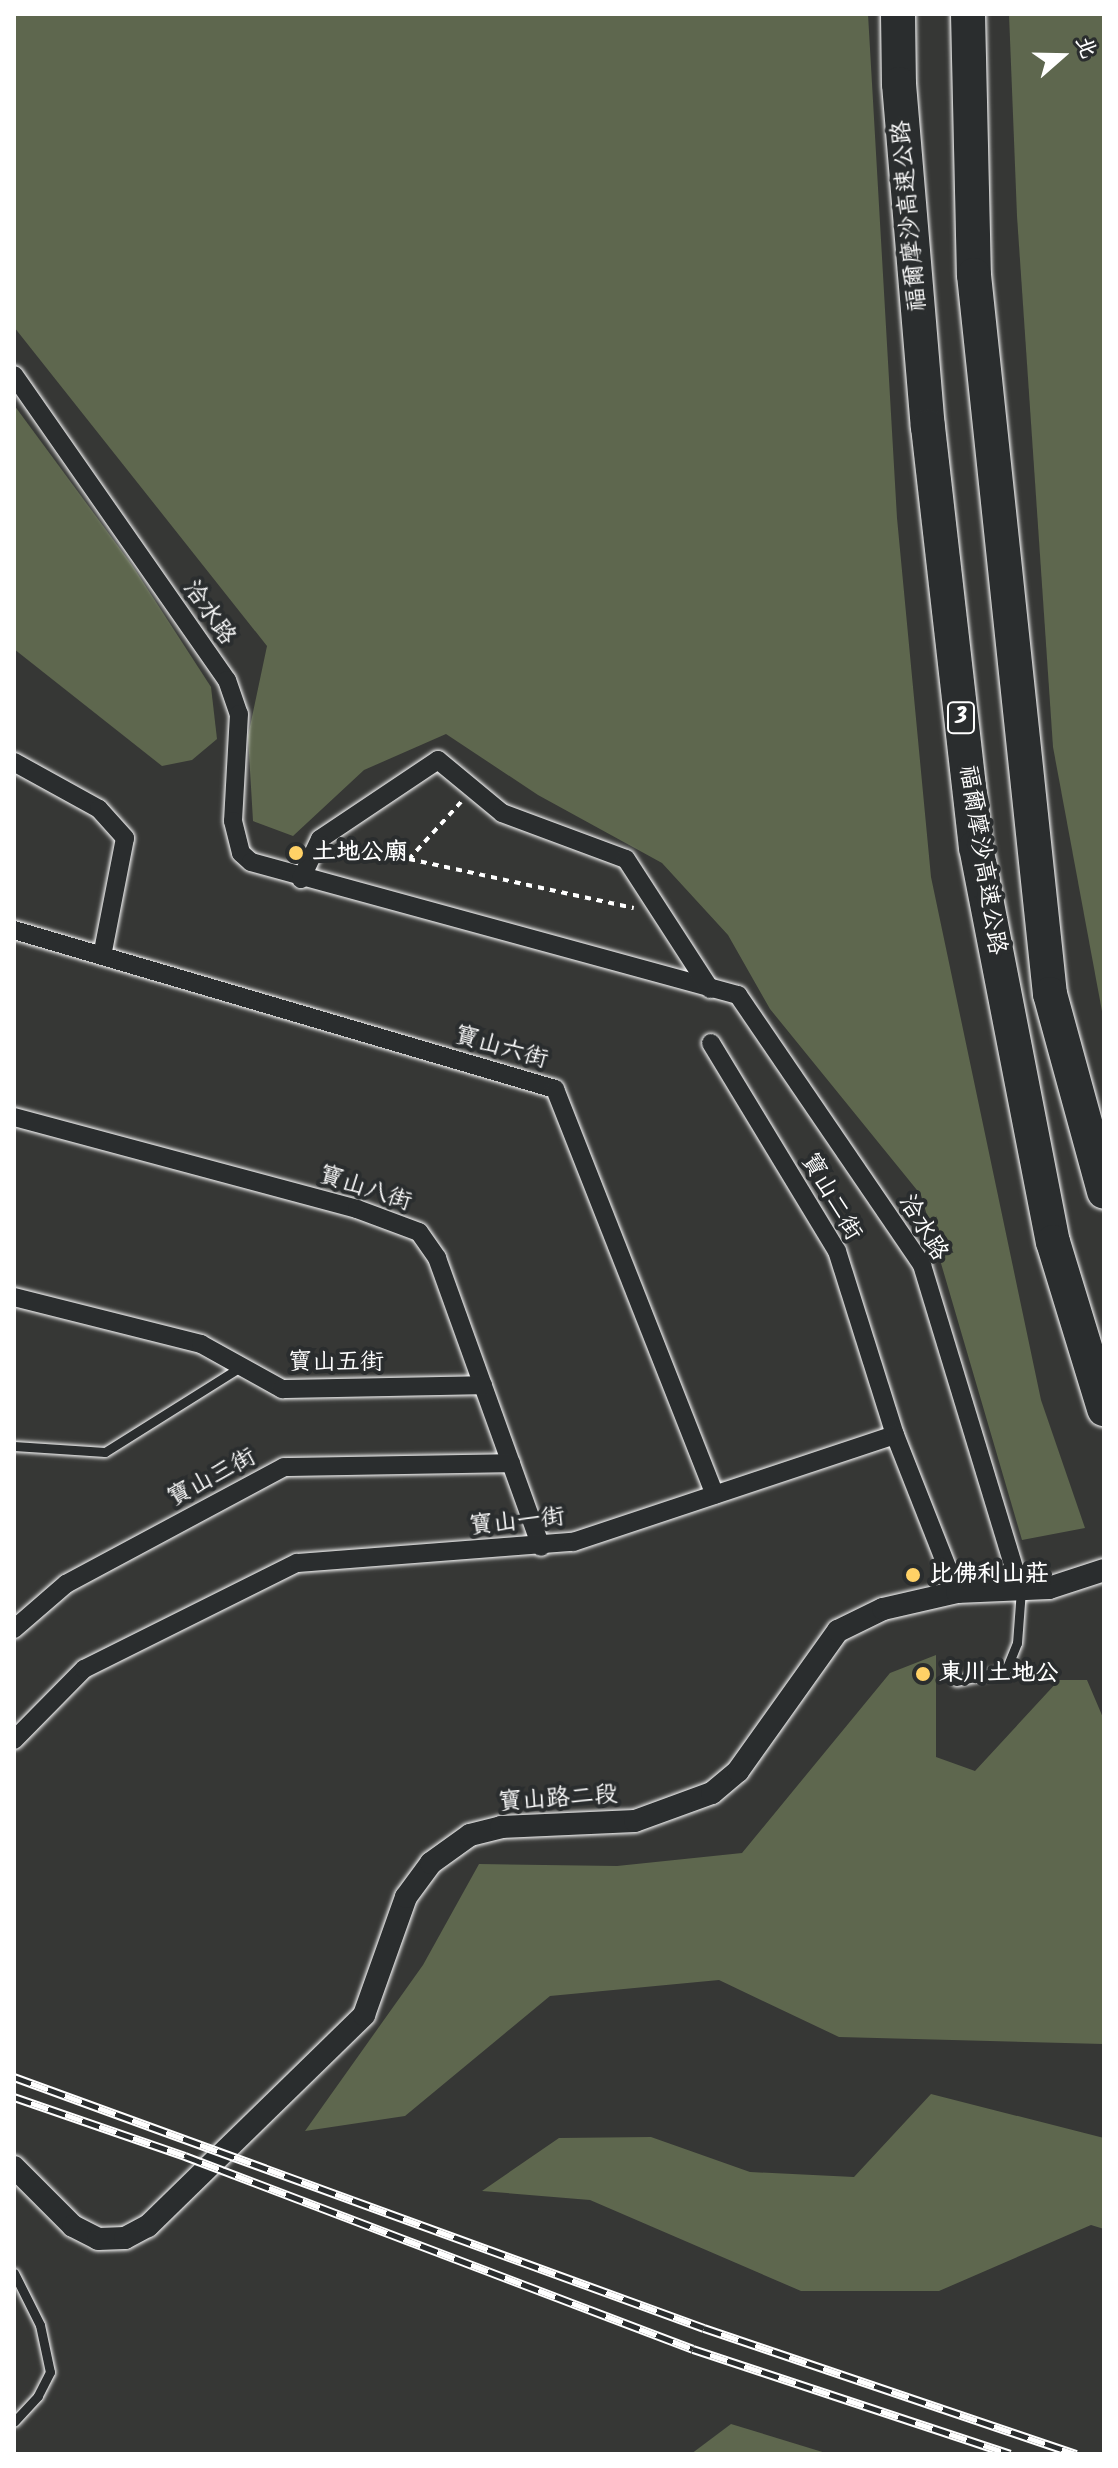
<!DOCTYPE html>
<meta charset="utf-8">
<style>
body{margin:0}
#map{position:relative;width:1118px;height:2468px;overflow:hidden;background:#363735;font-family:Kalam,"LXGW WenKai TC",sans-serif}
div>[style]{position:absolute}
.green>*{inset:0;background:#5e674e}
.building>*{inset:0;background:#685d4f;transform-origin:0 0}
.path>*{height:4px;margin-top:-2px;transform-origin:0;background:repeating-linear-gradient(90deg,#fff 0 6px,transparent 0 12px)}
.roads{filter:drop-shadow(0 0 2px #fff) drop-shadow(0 0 2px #fff)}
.service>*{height:9px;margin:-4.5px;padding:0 4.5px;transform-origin:4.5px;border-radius:4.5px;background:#2a2d2e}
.minor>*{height:18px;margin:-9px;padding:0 9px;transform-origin:9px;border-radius:9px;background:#2a2d2e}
.tertiary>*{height:22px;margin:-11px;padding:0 11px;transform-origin:11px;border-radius:11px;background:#2a2d2e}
.motorway>*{height:34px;margin:-17px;padding:0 17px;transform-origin:17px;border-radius:17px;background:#2a2d2e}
.rail>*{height:9px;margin-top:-4.5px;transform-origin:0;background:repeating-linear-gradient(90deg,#2a2d2e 0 18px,#fff 0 36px);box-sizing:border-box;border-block:2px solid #fff}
.dots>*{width:22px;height:22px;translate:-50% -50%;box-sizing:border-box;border:4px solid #2a2d2e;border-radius:50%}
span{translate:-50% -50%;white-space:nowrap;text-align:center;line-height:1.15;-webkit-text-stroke:8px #2a2d2e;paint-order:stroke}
.shield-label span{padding:2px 6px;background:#2a2d2e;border:2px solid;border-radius:6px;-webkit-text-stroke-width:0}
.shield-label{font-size:22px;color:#fff;font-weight:700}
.street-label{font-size:24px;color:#fff}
.poi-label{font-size:24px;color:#fff;font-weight:700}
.left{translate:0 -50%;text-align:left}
.frame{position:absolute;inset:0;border:16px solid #fff;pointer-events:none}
.north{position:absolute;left:1022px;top:16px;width:80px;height:80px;-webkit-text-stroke:6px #2a2d2e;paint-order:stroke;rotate:70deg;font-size:22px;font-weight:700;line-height:32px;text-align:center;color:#fff}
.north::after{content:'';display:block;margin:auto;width:28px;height:36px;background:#fff;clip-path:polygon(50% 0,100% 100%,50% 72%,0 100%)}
</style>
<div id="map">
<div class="green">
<i style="clip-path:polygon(14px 14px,868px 14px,897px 518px,931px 877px,1041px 1400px,1085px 1528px,1022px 1540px,921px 1195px,770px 1009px,728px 935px,662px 863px,538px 795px,446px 734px,364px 770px,293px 836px,253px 821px,248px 736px,267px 646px,14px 327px)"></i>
<i style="clip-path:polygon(1009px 14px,1104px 14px,1104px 1022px,1053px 747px,1017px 216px)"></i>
<i style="clip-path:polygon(14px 405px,132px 565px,211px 687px,217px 739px,192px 760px,162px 766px,14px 649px)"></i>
<i style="clip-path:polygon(936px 1655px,936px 1757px,975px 1771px,1059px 1680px,1087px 1680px,1104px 1720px,1104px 2044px,839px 2037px,719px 1980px,550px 1996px,405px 2116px,305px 2131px,423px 1965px,479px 1864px,617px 1866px,742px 1853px,890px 1673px)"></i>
<i style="clip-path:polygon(931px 2094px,1104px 2138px,1104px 2229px,1091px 2225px,939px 2291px,801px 2291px,590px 2200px,482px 2191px,559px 2138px,651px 2137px,750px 2172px,854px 2177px)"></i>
<i style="clip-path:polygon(731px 2424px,829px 2454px,691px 2454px)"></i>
</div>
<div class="building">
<i style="left:301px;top:844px;width:10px;height:17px;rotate:61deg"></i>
</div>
<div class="path">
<i style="left:461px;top:802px;width:77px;rotate:132.4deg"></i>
<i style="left:409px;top:859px;width:230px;rotate:12.3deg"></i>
</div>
<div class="roads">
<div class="service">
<i style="left:14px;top:1446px;width:91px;rotate:3.8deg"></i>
<i style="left:105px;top:1452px;width:158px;rotate:-32.1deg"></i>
<i style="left:956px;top:1681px;width:51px;rotate:-12.4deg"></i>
<i style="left:1006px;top:1670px;width:29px;rotate:-68deg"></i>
<i style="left:1017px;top:1643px;width:53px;rotate:-85.7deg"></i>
<i style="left:14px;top:2273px;width:58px;rotate:63.4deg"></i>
<i style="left:40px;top:2325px;width:48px;rotate:78deg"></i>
<i style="left:50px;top:2372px;width:27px;rotate:117deg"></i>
<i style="left:38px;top:2396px;width:35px;rotate:133deg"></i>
</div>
<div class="minor">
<i style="left:14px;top:375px;width:372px;rotate:55.1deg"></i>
<i style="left:227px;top:680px;width:36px;rotate:71deg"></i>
<i style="left:239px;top:714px;width:107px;rotate:93.2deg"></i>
<i style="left:233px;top:821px;width:33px;rotate:76deg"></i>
<i style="left:241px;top:853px;width:13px;rotate:42deg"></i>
<i style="left:251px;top:862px;width:505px;rotate:15.28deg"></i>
<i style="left:738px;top:995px;width:327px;rotate:55.7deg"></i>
<i style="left:922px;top:1265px;width:340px;rotate:73.1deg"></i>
<i style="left:14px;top:762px;width:97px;rotate:28.9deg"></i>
<i style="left:99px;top:809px;width:39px;rotate:48deg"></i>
<i style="left:125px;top:838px;width:120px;rotate:101deg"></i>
<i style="left:301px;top:879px;width:44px;rotate:-64.6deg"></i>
<i style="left:320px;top:839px;width:142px;rotate:-33.8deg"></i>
<i style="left:438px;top:760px;width:83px;rotate:39.6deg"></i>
<i style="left:502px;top:813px;width:132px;rotate:20.4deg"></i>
<i style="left:626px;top:859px;width:155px;rotate:57.1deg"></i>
<i style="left:14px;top:930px;width:564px;rotate:16.38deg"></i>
<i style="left:555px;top:1089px;width:436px;rotate:68.5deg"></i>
<i style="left:711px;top:1043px;width:243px;rotate:58.8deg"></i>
<i style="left:837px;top:1251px;width:193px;rotate:72.5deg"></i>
<i style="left:14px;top:1117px;width:355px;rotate:15deg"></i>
<i style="left:357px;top:1209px;width:66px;rotate:20.4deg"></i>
<i style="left:419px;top:1232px;width:32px;rotate:55deg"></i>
<i style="left:437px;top:1258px;width:307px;rotate:70.2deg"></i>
<i style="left:14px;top:1297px;width:193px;rotate:14.1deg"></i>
<i style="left:201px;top:1344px;width:93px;rotate:29.1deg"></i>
<i style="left:282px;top:1389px;width:201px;rotate:-1.1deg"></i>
<i style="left:14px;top:1629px;width:69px;rotate:-40.9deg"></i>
<i style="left:66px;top:1584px;width:247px;rotate:-28.2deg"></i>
<i style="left:284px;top:1467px;width:227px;rotate:-1deg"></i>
<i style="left:14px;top:1740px;width:100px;rotate:-45.4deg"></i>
<i style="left:84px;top:1669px;width:238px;rotate:-26.5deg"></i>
<i style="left:297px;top:1563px;width:277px;rotate:-4.4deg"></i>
<i style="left:573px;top:1542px;width:339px;rotate:-18.4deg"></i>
<i style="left:895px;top:1435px;width:169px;rotate:68.5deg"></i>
</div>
<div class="tertiary">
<i style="left:14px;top:2167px;width:83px;rotate:45deg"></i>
<i style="left:73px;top:2226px;width:28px;rotate:27deg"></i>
<i style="left:98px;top:2239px;width:27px;rotate:-2deg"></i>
<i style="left:125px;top:2238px;width:26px;rotate:-28deg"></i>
<i style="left:148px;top:2226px;width:302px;rotate:-44.3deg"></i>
<i style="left:364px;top:2015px;width:125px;rotate:-70.4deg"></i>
<i style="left:406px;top:1897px;width:42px;rotate:-53.7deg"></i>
<i style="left:431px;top:1863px;width:48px;rotate:-35.7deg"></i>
<i style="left:470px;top:1835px;width:32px;rotate:-14deg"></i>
<i style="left:501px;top:1827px;width:134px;rotate:-2.6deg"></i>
<i style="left:635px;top:1821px;width:82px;rotate:-20deg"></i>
<i style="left:712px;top:1793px;width:34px;rotate:-40deg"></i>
<i style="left:738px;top:1771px;width:172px;rotate:-54.5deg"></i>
<i style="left:838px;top:1631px;width:50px;rotate:-26.1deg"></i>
<i style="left:883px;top:1609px;width:76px;rotate:-12.9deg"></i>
<i style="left:957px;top:1592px;width:92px;rotate:-2.5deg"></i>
<i style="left:1049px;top:1588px;width:58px;rotate:-18.1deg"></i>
</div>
<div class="motorway">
<i style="left:898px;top:14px;width:70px;rotate:89.2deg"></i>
<i style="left:899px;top:84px;width:344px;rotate:85.2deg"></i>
<i style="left:928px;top:427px;width:423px;rotate:83.5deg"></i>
<i style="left:976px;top:847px;width:402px;rotate:79deg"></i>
<i style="left:1053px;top:1242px;width:175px;rotate:73deg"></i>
<i style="left:968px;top:14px;width:261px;rotate:88.7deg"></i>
<i style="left:974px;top:275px;width:723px;rotate:83.97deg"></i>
<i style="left:1050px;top:994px;width:205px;rotate:74.7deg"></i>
</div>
</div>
<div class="rail">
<i style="left:14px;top:2077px;width:734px;rotate:19.99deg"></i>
<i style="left:704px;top:2328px;width:393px;rotate:18.7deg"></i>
<i style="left:14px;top:2097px;width:181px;rotate:19deg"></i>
<i style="left:185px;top:2156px;width:543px;rotate:20.8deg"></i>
<i style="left:693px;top:2349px;width:334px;rotate:18.3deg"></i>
</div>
<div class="dots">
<i style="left:296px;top:853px;background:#ffd166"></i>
<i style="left:913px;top:1575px;background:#ffd166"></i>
<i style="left:923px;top:1674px;background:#ffd166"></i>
</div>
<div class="shield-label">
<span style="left:961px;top:718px">3</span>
</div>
<div class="street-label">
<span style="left:910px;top:216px;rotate:-95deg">福爾摩沙高速公路</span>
<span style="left:209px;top:613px;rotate:55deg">洽水路</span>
<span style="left:982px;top:860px;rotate:81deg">福爾摩沙高速公路</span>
<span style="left:501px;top:1048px;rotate:16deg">寶山六街</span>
<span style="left:365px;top:1189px;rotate:18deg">寶山八街</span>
<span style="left:831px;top:1197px;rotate:60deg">寶山二街</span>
<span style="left:923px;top:1228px;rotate:59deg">洽水路</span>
<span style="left:336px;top:1363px">寶山五街</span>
<span style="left:212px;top:1478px;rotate:-28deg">寶山三街</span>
<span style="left:517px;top:1522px;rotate:-6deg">寶山一街</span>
<span style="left:558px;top:1799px;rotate:-4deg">寶山路二段</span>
</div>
<div class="poi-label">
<span class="left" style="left:312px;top:853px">土地公廟</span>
<span class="left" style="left:929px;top:1575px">比佛利山莊</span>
<span class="left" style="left:939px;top:1674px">東川土地公</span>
</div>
<div class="frame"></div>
<div class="north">北</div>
</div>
